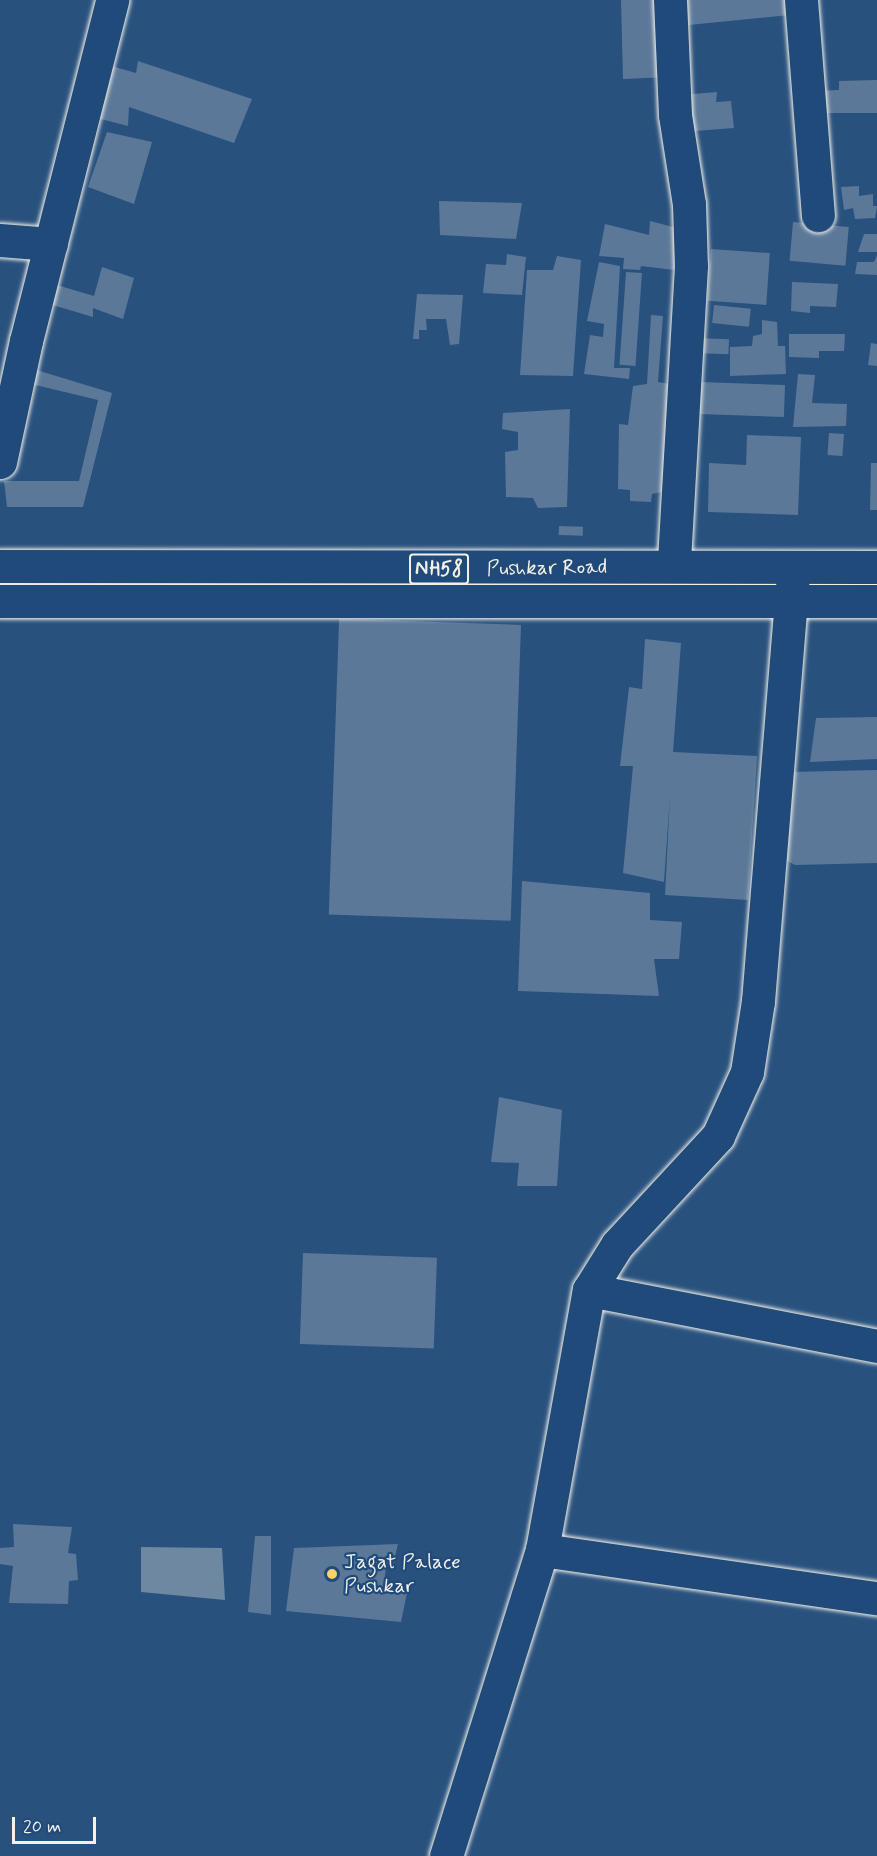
<!DOCTYPE html>
<style>
body{margin:0}
#map{position:relative;width:877px;height:1856px;overflow:hidden;background:#28517e;font-family:Mynerve,sans-serif}
div>[style]{position:absolute}
.water>*{inset:0;background:#6e88a2}
.building>*{inset:0;background:#5b7899;transform-origin:0 0}
.roads{filter:drop-shadow(0 0 2px #f4f1e8) drop-shadow(0 0 2px #f4f1e8)}
.minor>*{height:33px;margin:-16.5px;padding:0 16.5px;transform-origin:16.5px;border-radius:16.5px;background:#1f4a7a}
.highway>*{height:33px;margin:-16.5px;padding:0 16.5px;transform-origin:16.5px;border-radius:16.5px;background:#1f4a7a}
.dots>*{width:16px;height:16px;translate:-50% -50%;box-sizing:border-box;border:3px solid #1f4a7a;border-radius:50%}
span{translate:-50% -50%;white-space:nowrap;text-align:center;line-height:1.15;-webkit-text-stroke:4.5px #1f4a7a;paint-order:stroke}
.shield-label span{padding:2px 4px;background:#1f4a7a;border:2px solid;border-radius:4px;-webkit-text-stroke-width:0}
.shield-label{font-size:20px;color:#f4f1e8;font-weight:700}
.street-label{font-size:21px;color:#f4f1e8}
.poi-label{font-size:21px;color:#f4f1e8}
.left{translate:0 -50%;text-align:left}
.scale{position:absolute;left:12px;top:1817px;width:84px;height:27px;box-sizing:border-box;border:3px solid #f4f1e8;border-top:0;padding-left:8px;font-size:18px;line-height:21px;white-space:nowrap;color:#f4f1e8;-webkit-text-stroke:4px #1f4a7a;paint-order:stroke}
</style>
<div id="map">
<div class="water">
<i style="clip-path:polygon(141px 1547px,222px 1548px,225px 1600px,141px 1592px)"></i>
</div>
<div class="building">
<i style="clip-path:polygon(621px 0,662px 0,671px 77px,623px 79px)"></i>
<i style="clip-path:polygon(686px 0,798px 0,800px 14px,689px 25px)"></i>
<i style="clip-path:polygon(138px 61px,252px 99px,234px 143px,129px 107px,128px 126px,89px 116px,101px 63px,136px 73px)"></i>
<i style="clip-path:polygon(877px 80px,877px 113px,816px 113px,811px 91px,839px 90px,839px 81px)"></i>
<i style="clip-path:polygon(717px 92px,716px 102px,731px 101px,734px 128px,682px 132px,681px 95px)"></i>
<i style="clip-path:polygon(107px 132px,152px 142px,134px 204px,88px 187px)"></i>
<i style="clip-path:polygon(859px 186px,859px 196px,873px 194px,873px 206px,877px 206px,875px 218px,855px 219px,853px 208px,844px 210px,841px 187px)"></i>
<i style="clip-path:polygon(439px 201px,522px 203px,516px 239px,440px 235px)"></i>
<i style="clip-path:polygon(650px 221px,677px 228px,674px 270px,641px 266px,640px 270px,623px 269px,624px 258px,599px 256px,605px 224px,649px 235px)"></i>
<i style="left:793px;top:222px;width:56px;height:39px;rotate:5deg"></i>
<i style="clip-path:polygon(864px 234px,877px 234px,877px 252px,858px 252px)"></i>
<i style="left:711px;top:249px;width:59px;height:52px;rotate:4deg"></i>
<i style="clip-path:polygon(507px 254px,526px 257px,522px 295px,483px 293px,486px 264px,506px 265px)"></i>
<i style="clip-path:polygon(877px 255px,877px 275px,855px 274px,857px 262px,874px 262px)"></i>
<i style="clip-path:polygon(557px 256px,581px 260px,573px 376px,520px 375px,527px 270px,553px 270px)"></i>
<i style="clip-path:polygon(599px 262px,620px 266px,614px 368px,630px 368px,629px 379px,584px 374px,590px 335px,603px 337px,604px 324px,587px 321px)"></i>
<i style="clip-path:polygon(102px 267px,134px 278px,123px 319px,93px 308px,93px 317px,46px 303px,50px 283px,94px 296px)"></i>
<i style="left:626px;top:272px;width:16px;height:93px;rotate:4deg"></i>
<i style="clip-path:polygon(792px 282px,838px 284px,836px 307px,810px 306px,810px 313px,791px 311px)"></i>
<i style="clip-path:polygon(417px 294px,463px 295px,459px 344px,450px 345px,446px 319px,426px 319px,427px 330px,419px 330px,419px 339px,413px 339px)"></i>
<i style="left:714px;top:305px;width:37px;height:18px;rotate:6deg"></i>
<i style="clip-path:polygon(651px 315px,663px 316px,658px 382px,675px 385px,666px 491px,652px 494px,651px 502px,630px 501px,630px 490px,618px 489px,619px 424px,628px 425px,633px 386px,647px 384px)"></i>
<i style="clip-path:polygon(762px 320px,777px 322px,778px 346px,785px 346px,786px 374px,730px 376px,730px 347px,752px 346px,753px 336px,762px 334px)"></i>
<i style="clip-path:polygon(789px 334px,845px 334px,844px 351px,819px 351px,819px 358px,789px 357px)"></i>
<i style="left:694px;top:338px;width:35px;height:15px;rotate:2deg"></i>
<i style="clip-path:polygon(871px 343px,877px 344px,877px 366px,868px 365px)"></i>
<i style="clip-path:polygon(30px 368px,112px 393px,83px 507px,7px 507px,4px 481px,79px 481px,98px 400px,27px 383px)"></i>
<i style="clip-path:polygon(798px 374px,815px 375px,812px 403px,847px 404px,846px 426px,793px 427px)"></i>
<i style="left:785px;top:385px;width:32px;height:99px;rotate:92deg"></i>
<i style="clip-path:polygon(570px 409px,567px 507px,538px 508px,533px 498px,506px 497px,505px 452px,518px 450px,518px 432px,502px 429px,503px 413px)"></i>
<i style="left:829px;top:433px;width:15px;height:22px;rotate:4deg"></i>
<i style="clip-path:polygon(747px 435px,801px 437px,798px 515px,708px 512px,709px 463px,746px 465px)"></i>
<i style="clip-path:polygon(871px 463px,877px 463px,877px 510px,870px 510px)"></i>
<i style="left:559px;top:526px;width:24px;height:9px;rotate:2deg"></i>
<i style="left:521px;top:625px;width:296px;height:182px;rotate:92deg"></i>
<i style="clip-path:polygon(645px 639px,681px 643px,673px 752px,757px 756px,748px 900px,665px 895px,670px 796px,664px 882px,623px 873px,633px 766px,620px 766px,629px 687px,642px 689px)"></i>
<i style="clip-path:polygon(877px 717px,877px 759px,810px 762px,816px 718px)"></i>
<i style="clip-path:polygon(877px 770px,877px 863px,795px 865px,782px 858px,789px 772px)"></i>
<i style="clip-path:polygon(522px 881px,650px 893px,650px 920px,682px 922px,679px 959px,654px 959px,659px 996px,518px 991px)"></i>
<i style="clip-path:polygon(499px 1097px,562px 1110px,557px 1186px,517px 1186px,519px 1163px,491px 1162px)"></i>
<i style="left:303px;top:1253px;width:134px;height:91px;rotate:2deg"></i>
<i style="clip-path:polygon(13px 1524px,72px 1527px,68px 1553px,76px 1554px,78px 1580px,69px 1581px,68px 1604px,9px 1603px,13px 1566px,0 1564px,0 1548px,14px 1547px)"></i>
<i style="clip-path:polygon(255px 1536px,271px 1536px,271px 1615px,248px 1612px)"></i>
<i style="clip-path:polygon(398px 1544px,393px 1565px,386px 1567px,383px 1591px,407px 1593px,401px 1622px,286px 1611px,294px 1548px)"></i>
</div>
<div class="roads">
<div class="minor">
<i style="left:670px;top:0;width:115px;rotate:87.5deg"></i>
<i style="left:675px;top:115px;width:90px;rotate:81.1deg"></i>
<i style="left:689px;top:204px;width:62px;rotate:88.2deg"></i>
<i style="left:691px;top:266px;width:299px;rotate:93.3deg"></i>
<i style="left:801px;top:0;width:216px;rotate:85.5deg"></i>
<i style="left:0;top:240px;width:51px;rotate:4.5deg"></i>
<i style="left:0;top:462px;width:124px;rotate:-77.9deg"></i>
<i style="left:26px;top:341px;width:352px;rotate:-75.8deg"></i>
<i style="left:589px;top:1290px;width:293px;rotate:11deg"></i>
<i style="left:542px;top:1550px;width:338px;rotate:8.2deg"></i>
<i style="left:446px;top:1856px;width:321px;rotate:-72.6deg"></i>
<i style="left:542px;top:1550px;width:264px;rotate:-79.8deg"></i>
<i style="left:589px;top:1290px;width:53px;rotate:-58.1deg"></i>
<i style="left:617px;top:1245px;width:149px;rotate:-47.2deg"></i>
<i style="left:718px;top:1136px;width:70px;rotate:-65.6deg"></i>
<i style="left:747px;top:1072px;width:72px;rotate:-81.2deg"></i>
<i style="left:758px;top:1001px;width:435px;rotate:-85.3deg"></i>
</div>
<div class="highway">
<i style="left:0;top:566px;width:877px;rotate:0.07deg"></i>
<i style="left:0;top:601px;width:877px"></i>
</div>
</div>
<div class="dots">
<i style="left:332px;top:1574px;background:#ffd166"></i>
</div>
<div class="shield-label">
<span style="left:439px;top:569px">NH58</span>
</div>
<div class="street-label">
<span style="left:547px;top:568px;rotate:-1deg">Pushkar Road</span>
</div>
<div class="poi-label">
<span class="left" style="left:344px;top:1574px">Jagat Palace<br>Pushkar</span>
</div>
<div class="scale">20 m</div>
</div>
